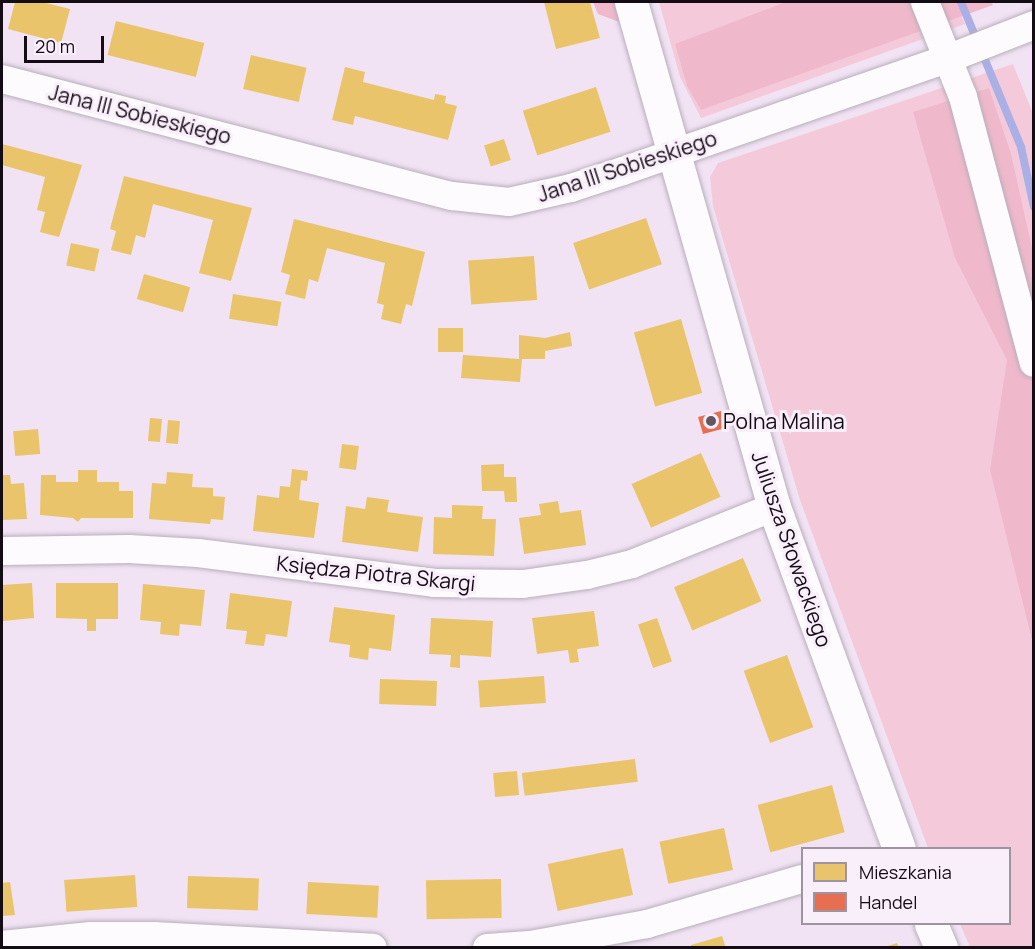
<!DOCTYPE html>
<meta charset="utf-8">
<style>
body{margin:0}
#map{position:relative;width:1035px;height:949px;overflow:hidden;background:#f1e3f4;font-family:Manrope,sans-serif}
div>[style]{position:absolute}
.green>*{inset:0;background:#f4cada}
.forest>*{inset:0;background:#efb9cb}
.homes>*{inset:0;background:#e9c46a;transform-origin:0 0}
.shops>*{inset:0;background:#e76f51}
.stream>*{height:8px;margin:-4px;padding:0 4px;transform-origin:4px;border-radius:4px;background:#aaafe6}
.roads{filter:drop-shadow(0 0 2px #b9aebb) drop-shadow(0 0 2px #b9aebb)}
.minor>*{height:28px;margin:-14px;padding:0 14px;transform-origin:14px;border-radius:14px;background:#fdfbfd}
.major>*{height:33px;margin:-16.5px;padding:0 16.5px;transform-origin:16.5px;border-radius:16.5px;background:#fdfbfd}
.dots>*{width:16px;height:16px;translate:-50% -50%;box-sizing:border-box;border:3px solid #f9effb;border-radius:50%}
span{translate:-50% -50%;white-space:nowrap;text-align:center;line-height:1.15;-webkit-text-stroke:6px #f9effb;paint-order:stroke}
.street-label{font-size:21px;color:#140c15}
.poi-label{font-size:21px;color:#140c15}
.left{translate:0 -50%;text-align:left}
.frame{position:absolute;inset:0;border:3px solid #140c15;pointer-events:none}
.legend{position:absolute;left:801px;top:847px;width:210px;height:78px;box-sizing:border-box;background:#f9effb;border:2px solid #9d949f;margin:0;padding:8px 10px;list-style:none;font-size:18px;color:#140c15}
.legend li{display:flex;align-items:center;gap:12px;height:30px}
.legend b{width:30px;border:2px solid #9d949f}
.scale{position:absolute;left:24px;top:36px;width:80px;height:27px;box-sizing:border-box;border:3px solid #140c15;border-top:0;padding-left:8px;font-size:18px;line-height:21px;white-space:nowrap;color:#140c15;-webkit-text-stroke:4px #f9effb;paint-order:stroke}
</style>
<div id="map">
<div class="green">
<i style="clip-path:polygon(659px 2px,955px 2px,965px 24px,701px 118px,680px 77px)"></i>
<i style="clip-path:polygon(1013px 64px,1034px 116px,1033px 947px,970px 947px,960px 924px,1010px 924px,1010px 848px,928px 848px,800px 500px,713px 206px,710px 177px,718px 163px)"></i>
</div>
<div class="forest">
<i style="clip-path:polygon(593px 2px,616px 2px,622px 23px,598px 14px)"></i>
<i style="clip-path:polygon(786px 2px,991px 2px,993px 5px,701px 110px,687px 86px,675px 44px)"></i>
<i style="clip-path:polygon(989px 88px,1011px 154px,1034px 257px,1033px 644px,990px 470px,1007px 360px,955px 258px,913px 112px)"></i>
</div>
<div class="homes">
<i style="clip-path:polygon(15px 2px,42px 2px,70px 9px,61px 43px,8px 29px)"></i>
<i style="clip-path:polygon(544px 2px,590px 2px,600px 38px,556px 49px)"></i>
<i style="left:116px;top:21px;width:91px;height:35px;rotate:14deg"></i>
<i style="left:251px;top:55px;width:57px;height:35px;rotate:13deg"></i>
<i style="clip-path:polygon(345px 67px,365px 72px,363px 82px,434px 100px,435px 94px,446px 96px,445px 103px,457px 106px,448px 140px,355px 116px,353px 125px,332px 120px)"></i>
<i style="left:596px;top:87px;width:47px;height:77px;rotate:72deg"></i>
<i style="left:504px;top:139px;width:22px;height:21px;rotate:72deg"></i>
<i style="clip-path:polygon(2px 144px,82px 165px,59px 237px,40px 232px,45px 212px,37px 210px,45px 177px,2px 165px)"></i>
<i style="clip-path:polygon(124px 176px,252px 208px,231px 281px,199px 273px,213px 220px,153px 204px,145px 238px,136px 235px,131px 255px,111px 250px,116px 231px,110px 229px)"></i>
<i style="left:646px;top:218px;width:49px;height:77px;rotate:71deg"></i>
<i style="clip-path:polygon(294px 219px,425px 252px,412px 306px,406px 304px,401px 324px,381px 319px,384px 305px,377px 303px,385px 263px,327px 248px,318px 282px,309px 279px,305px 299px,285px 294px,290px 275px,281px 272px)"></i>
<i style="left:71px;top:243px;width:29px;height:23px;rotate:12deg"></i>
<i style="left:534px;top:256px;width:44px;height:66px;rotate:86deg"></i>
<i style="left:144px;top:274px;width:48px;height:26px;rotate:16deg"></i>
<i style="left:233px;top:294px;width:49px;height:25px;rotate:9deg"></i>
<i style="left:681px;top:319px;width:77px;height:49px;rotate:74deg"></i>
<i style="left:438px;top:328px;width:25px;height:24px"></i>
<i style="clip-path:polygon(570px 332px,572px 346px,545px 351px,545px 359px,522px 359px,520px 382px,461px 378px,463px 355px,519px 359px,519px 335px,545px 338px)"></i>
<i style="left:150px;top:418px;width:12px;height:23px;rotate:5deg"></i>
<i style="left:168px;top:420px;width:12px;height:23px;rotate:5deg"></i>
<i style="left:38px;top:429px;width:25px;height:25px;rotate:85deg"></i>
<i style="left:342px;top:444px;width:17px;height:24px;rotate:7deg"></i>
<i style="left:701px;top:453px;width:48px;height:76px;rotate:66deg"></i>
<i style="clip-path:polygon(504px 464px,504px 477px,516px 477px,517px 502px,505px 502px,504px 491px,482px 491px,481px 465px)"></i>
<i style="clip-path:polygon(292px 469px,308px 471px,307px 481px,301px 480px,299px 500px,319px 503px,314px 538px,253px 531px,257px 495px,279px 498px,280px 486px,290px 487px)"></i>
<i style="clip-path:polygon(78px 470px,97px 470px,97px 482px,119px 482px,119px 491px,133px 491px,133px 518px,81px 518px,78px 522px,73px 518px,40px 515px,41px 475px,56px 475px,56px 482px,78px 482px)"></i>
<i style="clip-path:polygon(167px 472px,193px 474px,192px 487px,213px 488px,213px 496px,225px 497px,223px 520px,211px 519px,210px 524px,149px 519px,152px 483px,166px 484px)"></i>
<i style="clip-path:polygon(3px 475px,10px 475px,11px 484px,24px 483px,27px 519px,2px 520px)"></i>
<i style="clip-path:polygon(367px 497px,389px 500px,387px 512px,423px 517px,418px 552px,342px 542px,346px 506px,365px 509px)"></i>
<i style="clip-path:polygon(558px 501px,560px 513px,581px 510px,586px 545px,524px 554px,519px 518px,541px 515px,539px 504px)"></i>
<i style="clip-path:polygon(452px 505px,483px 506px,482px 519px,496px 519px,494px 556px,433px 554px,434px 517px,452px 518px)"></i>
<i style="left:743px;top:558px;width:47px;height:75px;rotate:67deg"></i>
<i style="clip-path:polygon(32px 583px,34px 618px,3px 621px,2px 634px,2px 585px)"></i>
<i style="clip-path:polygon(56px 583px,118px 583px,118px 619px,96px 619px,96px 631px,87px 631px,87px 619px,56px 618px)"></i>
<i style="clip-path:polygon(143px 584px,205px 590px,201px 626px,180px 624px,179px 636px,160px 634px,161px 622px,140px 620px)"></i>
<i style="clip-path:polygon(230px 593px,292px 601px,287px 637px,266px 634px,264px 646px,245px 644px,247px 631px,226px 629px)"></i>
<i style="clip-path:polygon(334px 607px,395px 615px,391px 651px,369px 648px,368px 660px,349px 657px,350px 645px,329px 642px)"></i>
<i style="clip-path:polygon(594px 611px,599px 646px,577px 649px,579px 662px,570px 663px,568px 650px,537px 654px,532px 618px)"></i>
<i style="clip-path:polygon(431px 618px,493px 621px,491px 657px,460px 655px,460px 668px,450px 667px,451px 655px,429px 654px)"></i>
<i style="left:657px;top:618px;width:46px;height:20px;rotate:71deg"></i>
<i style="left:787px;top:655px;width:77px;height:46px;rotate:70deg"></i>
<i style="left:544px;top:676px;width:27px;height:66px;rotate:86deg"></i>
<i style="left:380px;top:679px;width:57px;height:25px;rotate:2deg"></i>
<i style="left:635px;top:759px;width:23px;height:114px;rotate:83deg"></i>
<i style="left:517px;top:771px;width:24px;height:24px;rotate:85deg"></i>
<i style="left:832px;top:785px;width:49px;height:77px;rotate:75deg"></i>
<i style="left:724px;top:828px;width:43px;height:66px;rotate:78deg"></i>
<i style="left:623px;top:848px;width:48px;height:77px;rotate:78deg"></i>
<i style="left:135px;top:875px;width:32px;height:71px;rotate:86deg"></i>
<i style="left:188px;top:876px;width:71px;height:32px;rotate:2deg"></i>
<i style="left:501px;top:879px;width:39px;height:75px;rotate:89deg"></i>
<i style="clip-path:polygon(10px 882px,15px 915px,2px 916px,2px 883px)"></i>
<i style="left:308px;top:882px;width:71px;height:32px;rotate:3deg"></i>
<i style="clip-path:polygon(722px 936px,726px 948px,691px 948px,691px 945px)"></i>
<i style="clip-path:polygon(897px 943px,899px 948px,885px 948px,885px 947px)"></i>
</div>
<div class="shops">
<i style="clip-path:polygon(721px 411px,722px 429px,703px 434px,698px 417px)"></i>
</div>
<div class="stream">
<i style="left:961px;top:2px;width:157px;rotate:67.5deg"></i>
<i style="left:1021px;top:147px;width:61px;rotate:77.8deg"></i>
</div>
<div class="roads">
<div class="minor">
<i style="left:925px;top:2px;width:102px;rotate:68.2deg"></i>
<i style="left:963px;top:97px;width:275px;rotate:75.1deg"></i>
<i style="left:2px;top:79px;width:465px;rotate:14.6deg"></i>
<i style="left:452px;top:196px;width:57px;rotate:6deg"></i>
<i style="left:509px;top:202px;width:64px;rotate:-12.7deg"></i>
<i style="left:571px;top:188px;width:55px;rotate:-18.1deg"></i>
<i style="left:623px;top:171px;width:343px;rotate:-19.1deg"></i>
<i style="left:947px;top:59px;width:93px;rotate:-21.3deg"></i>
<i style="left:2px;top:551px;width:127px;rotate:-0.9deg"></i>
<i style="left:129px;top:549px;width:69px;rotate:3.3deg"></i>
<i style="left:198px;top:553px;width:238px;rotate:7.2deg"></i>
<i style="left:434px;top:583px;width:89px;rotate:0.6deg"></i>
<i style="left:523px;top:584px;width:65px;rotate:-8deg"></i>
<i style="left:587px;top:575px;width:46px;rotate:-13.7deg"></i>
<i style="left:632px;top:564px;width:153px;rotate:-21.9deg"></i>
<i style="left:2px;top:945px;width:89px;rotate:-5.8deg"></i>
<i style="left:91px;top:936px;width:63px"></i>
<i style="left:154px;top:936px;width:219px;rotate:3.1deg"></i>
<i style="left:487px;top:948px;width:43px;rotate:-4deg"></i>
<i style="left:530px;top:945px;width:119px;rotate:-10.2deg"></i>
<i style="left:647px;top:924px;width:161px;rotate:-16.2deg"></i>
</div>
<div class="major">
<i style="left:631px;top:2px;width:525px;rotate:74.19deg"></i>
<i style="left:774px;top:507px;width:363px;rotate:69.9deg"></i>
<i style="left:931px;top:924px;width:26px;rotate:67deg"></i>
</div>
</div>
<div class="dots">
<i style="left:711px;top:421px;background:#615763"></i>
</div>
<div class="street-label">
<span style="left:140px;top:114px;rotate:14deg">Jana III Sobieskiego</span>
<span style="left:627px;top:166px;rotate:-18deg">Jana III Sobieskiego</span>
<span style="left:792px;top:549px;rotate:71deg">Juliusza Słowackiego</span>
<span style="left:376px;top:573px;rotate:6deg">Księdza Piotra Skargi</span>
</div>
<div class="poi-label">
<span class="left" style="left:723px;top:421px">Polna Malina</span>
</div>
<div class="frame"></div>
<ul class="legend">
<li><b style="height:16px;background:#e9c46a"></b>Mieszkania</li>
<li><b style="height:16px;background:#e76f51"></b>Handel</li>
</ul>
<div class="scale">20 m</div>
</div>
